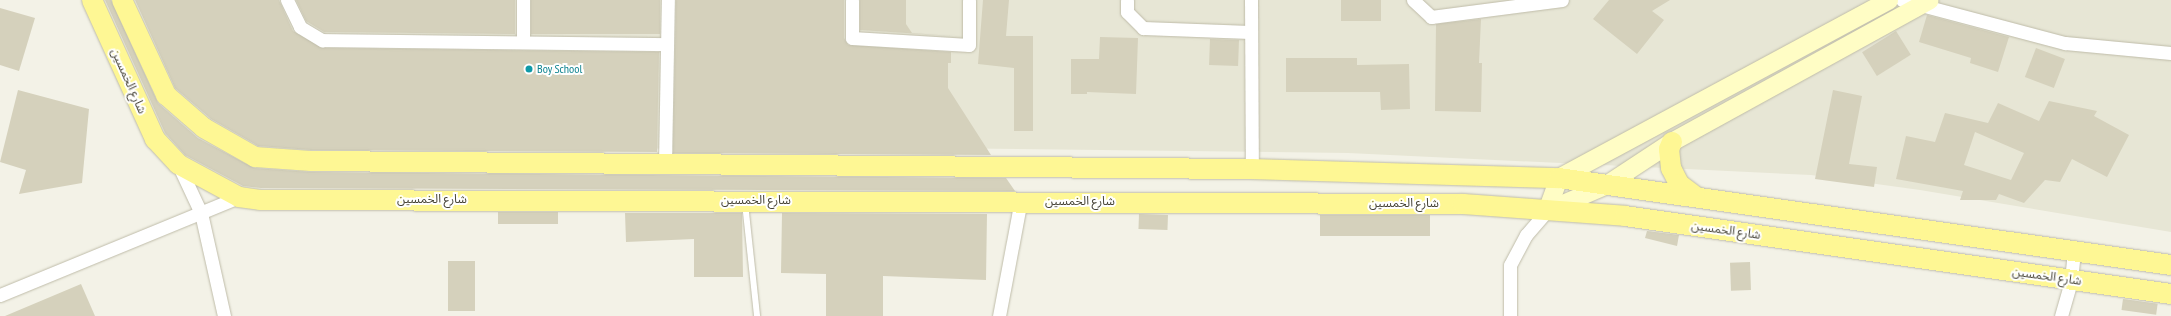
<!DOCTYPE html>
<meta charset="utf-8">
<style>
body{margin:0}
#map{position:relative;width:2171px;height:316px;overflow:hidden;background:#f3f2e7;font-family:"PT Sans Narrow","Noto Sans Arabic",sans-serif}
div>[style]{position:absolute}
.residential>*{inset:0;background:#e7e6d5}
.building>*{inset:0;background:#d5d1bc;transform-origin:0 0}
.roads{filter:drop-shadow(0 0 1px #bfbca9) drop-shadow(0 0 1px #bfbca9)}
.lane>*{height:6px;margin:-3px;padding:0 3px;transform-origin:3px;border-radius:3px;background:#fff}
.street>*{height:13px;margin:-6.5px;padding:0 6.5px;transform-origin:6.5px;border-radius:6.5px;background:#fff}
.secondary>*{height:18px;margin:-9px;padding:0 9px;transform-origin:9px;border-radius:9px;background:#fffdc5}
.primary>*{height:20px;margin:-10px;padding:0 10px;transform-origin:10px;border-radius:10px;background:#fef794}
.dots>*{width:11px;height:11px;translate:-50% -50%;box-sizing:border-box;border:2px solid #fff;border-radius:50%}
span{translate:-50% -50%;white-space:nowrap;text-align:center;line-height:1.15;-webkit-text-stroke:4px #fff;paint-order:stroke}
.culture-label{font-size:12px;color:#0d838f}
.left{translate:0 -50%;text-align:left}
.street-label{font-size:12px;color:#464336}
</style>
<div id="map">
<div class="residential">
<i style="clip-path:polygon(167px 0,2171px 0,2171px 232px,1920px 190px,1811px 175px,1348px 153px,840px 147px,488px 150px)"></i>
</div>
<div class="building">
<i style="clip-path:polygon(105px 0,111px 0,158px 103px,198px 138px,254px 168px,311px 172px,1006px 178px,1015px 191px,261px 188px,243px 186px,185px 155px,165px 133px)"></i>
<i style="clip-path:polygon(135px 0,279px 0,293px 31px,322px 48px,659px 52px,657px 152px,311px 150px,258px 146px,211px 119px,175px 88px)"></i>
<i style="clip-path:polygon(296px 0,515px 0,515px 34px,324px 32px,306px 21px)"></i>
<i style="left:531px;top:0;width:129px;height:34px"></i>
<i style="clip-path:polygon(676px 0,844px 0,844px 38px,848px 45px,951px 52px,951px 63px,948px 63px,948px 88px,991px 155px,673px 153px)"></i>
<i style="clip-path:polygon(860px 0,906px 0,906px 24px,912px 33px,952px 36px,860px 30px)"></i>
<i style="clip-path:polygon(983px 0,1009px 0,1006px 36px,1033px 36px,1033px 131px,1014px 131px,1014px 68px,978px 64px)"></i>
<i style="left:1341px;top:0;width:40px;height:21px"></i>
<i style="clip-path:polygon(1609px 0,1670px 0,1652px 11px,1664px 20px,1637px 54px,1593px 19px)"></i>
<i style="clip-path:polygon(0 8px,35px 18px,19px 71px,0 65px)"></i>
<i style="clip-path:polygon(1927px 15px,2009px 37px,1998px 72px,1970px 63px,1971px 58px,1919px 42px)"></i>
<i style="clip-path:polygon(1481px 19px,1479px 63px,1482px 63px,1481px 112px,1435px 111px,1436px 24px)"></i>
<i style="left:1896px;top:31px;width:28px;height:40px;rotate:58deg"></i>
<i style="clip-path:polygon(1100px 37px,1138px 38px,1136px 94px,1087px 92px,1087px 94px,1071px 94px,1071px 59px,1099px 59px)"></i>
<i style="left:1210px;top:39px;width:29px;height:26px;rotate:2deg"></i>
<i style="left:2036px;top:48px;width:31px;height:31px;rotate:21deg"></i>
<i style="clip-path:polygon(1286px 58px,1357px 58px,1357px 65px,1409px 64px,1410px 109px,1381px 110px,1380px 92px,1286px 92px)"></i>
<i style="clip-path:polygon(18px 90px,89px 109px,82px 183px,19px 194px,26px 170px,0 162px)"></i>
<i style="clip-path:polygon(1833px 90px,1862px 96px,1849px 164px,1877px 167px,1874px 187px,1815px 179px)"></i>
<i style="clip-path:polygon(evenodd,2049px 101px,2097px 111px,2094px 116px,2129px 135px,2107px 177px,2072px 159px,2060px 182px,2045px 180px,2024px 203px,1999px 194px,1996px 200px,1960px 200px,1963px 191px,1896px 179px,1906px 136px,1935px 142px,1945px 113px,1988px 123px,1998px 103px,2039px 121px,2049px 101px,1975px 132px,2024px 153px,2011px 180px,1964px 165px,1975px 132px)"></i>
<i style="left:498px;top:212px;width:60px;height:12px"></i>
<i style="clip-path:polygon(625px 213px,742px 213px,743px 277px,694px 277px,694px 239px,626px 242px)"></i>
<i style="clip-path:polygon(782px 213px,987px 214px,986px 280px,883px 276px,883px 316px,826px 316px,826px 274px,781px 273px)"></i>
<i style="left:1139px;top:214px;width:29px;height:15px;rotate:2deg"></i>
<i style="left:1320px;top:215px;width:110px;height:21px"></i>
<i style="clip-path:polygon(1647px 231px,1679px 235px,1677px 246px,1645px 238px)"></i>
<i style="left:448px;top:261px;width:27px;height:50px"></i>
<i style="left:1750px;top:262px;width:28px;height:20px;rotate:88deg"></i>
<i style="clip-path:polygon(81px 284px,95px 316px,5px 316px)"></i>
<i style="left:2123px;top:299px;width:35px;height:11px;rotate:8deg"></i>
</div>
<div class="roads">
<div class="lane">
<i style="left:745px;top:203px;width:114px;rotate:83.9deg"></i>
</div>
<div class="street">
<i style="left:287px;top:0;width:30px;rotate:64deg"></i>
<i style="left:300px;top:27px;width:26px;rotate:31deg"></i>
<i style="left:322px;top:40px;width:345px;rotate:0.7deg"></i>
<i style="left:852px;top:0;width:38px;rotate:90deg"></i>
<i style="left:852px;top:38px;width:117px;rotate:3.4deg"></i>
<i style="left:969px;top:45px;width:45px;rotate:-90deg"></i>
<i style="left:1127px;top:0;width:12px;rotate:90deg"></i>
<i style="left:1127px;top:12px;width:23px;rotate:45deg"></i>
<i style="left:1143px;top:28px;width:107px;rotate:2.1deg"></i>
<i style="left:1251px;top:0;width:169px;rotate:89.7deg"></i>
<i style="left:1413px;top:0;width:25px;rotate:43deg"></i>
<i style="left:1431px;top:17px;width:132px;rotate:-7.4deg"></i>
<i style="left:1902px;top:0;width:169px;rotate:14.8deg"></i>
<i style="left:2065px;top:43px;width:106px;rotate:5.4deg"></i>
<i style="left:523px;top:40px;width:40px;rotate:-90deg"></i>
<i style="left:178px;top:164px;width:54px;rotate:64.9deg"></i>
<i style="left:201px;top:213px;width:106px;rotate:77.4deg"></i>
<i style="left:665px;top:164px;width:164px;rotate:-89deg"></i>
<i style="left:0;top:295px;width:258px;rotate:-22.3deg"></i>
<i style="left:999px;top:316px;width:118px;rotate:-79.3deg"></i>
<i style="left:1510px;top:316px;width:51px;rotate:-90deg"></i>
<i style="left:1510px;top:265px;width:34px;rotate:-62deg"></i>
<i style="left:1526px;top:235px;width:32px;rotate:-49deg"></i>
<i style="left:2061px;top:316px;width:37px;rotate:-74deg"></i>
<i style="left:2071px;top:280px;width:28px;rotate:-84deg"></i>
</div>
<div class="secondary">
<i style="left:1547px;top:211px;width:63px;rotate:-23.3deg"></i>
<i style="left:1605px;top:186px;width:80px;rotate:-33.3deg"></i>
<i style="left:1672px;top:142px;width:294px;rotate:-28.8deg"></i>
<i style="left:1547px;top:211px;width:35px;rotate:-70deg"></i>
<i style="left:1559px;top:178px;width:375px;rotate:-28.3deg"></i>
</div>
<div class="primary">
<i style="left:92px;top:0;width:153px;rotate:65.6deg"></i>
<i style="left:155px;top:139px;width:34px;rotate:47deg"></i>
<i style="left:178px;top:164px;width:69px;rotate:28.4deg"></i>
<i style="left:239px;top:197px;width:21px;rotate:8deg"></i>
<i style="left:260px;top:200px;width:1203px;rotate:0.19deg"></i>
<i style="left:1463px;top:204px;width:162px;rotate:4.2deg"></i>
<i style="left:1625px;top:216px;width:552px;rotate:8.13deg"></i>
<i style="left:122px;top:0;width:105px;rotate:65.1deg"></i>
<i style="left:166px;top:95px;width:50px;rotate:41deg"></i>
<i style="left:204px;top:128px;width:59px;rotate:29.6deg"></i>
<i style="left:255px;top:157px;width:56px;rotate:4.1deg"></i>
<i style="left:311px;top:161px;width:941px;rotate:0.49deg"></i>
<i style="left:1252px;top:169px;width:307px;rotate:1.7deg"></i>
<i style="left:1559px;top:178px;width:618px;rotate:8.09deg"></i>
<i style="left:1672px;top:142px;width:8px;rotate:113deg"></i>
<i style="left:1669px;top:149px;width:19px;rotate:84deg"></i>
<i style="left:1671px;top:168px;width:18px;rotate:63deg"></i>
<i style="left:1679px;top:184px;width:20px;rotate:37deg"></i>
</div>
</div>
<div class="dots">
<i style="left:529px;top:69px;background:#0f9aa8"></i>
</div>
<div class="culture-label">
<span class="left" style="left:537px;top:69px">Boy School</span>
</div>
<div class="street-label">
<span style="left:129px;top:81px;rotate:66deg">شارع الخمسين</span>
<span style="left:432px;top:199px">شارع الخمسين</span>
<span style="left:756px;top:200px">شارع الخمسين</span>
<span style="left:1080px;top:201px">شارع الخمسين</span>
<span style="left:1404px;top:203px">شارع الخمسين</span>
<span style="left:1726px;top:230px;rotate:8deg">شارع الخمسين</span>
<span style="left:2047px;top:276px;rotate:8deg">شارع الخمسين</span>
</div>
</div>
